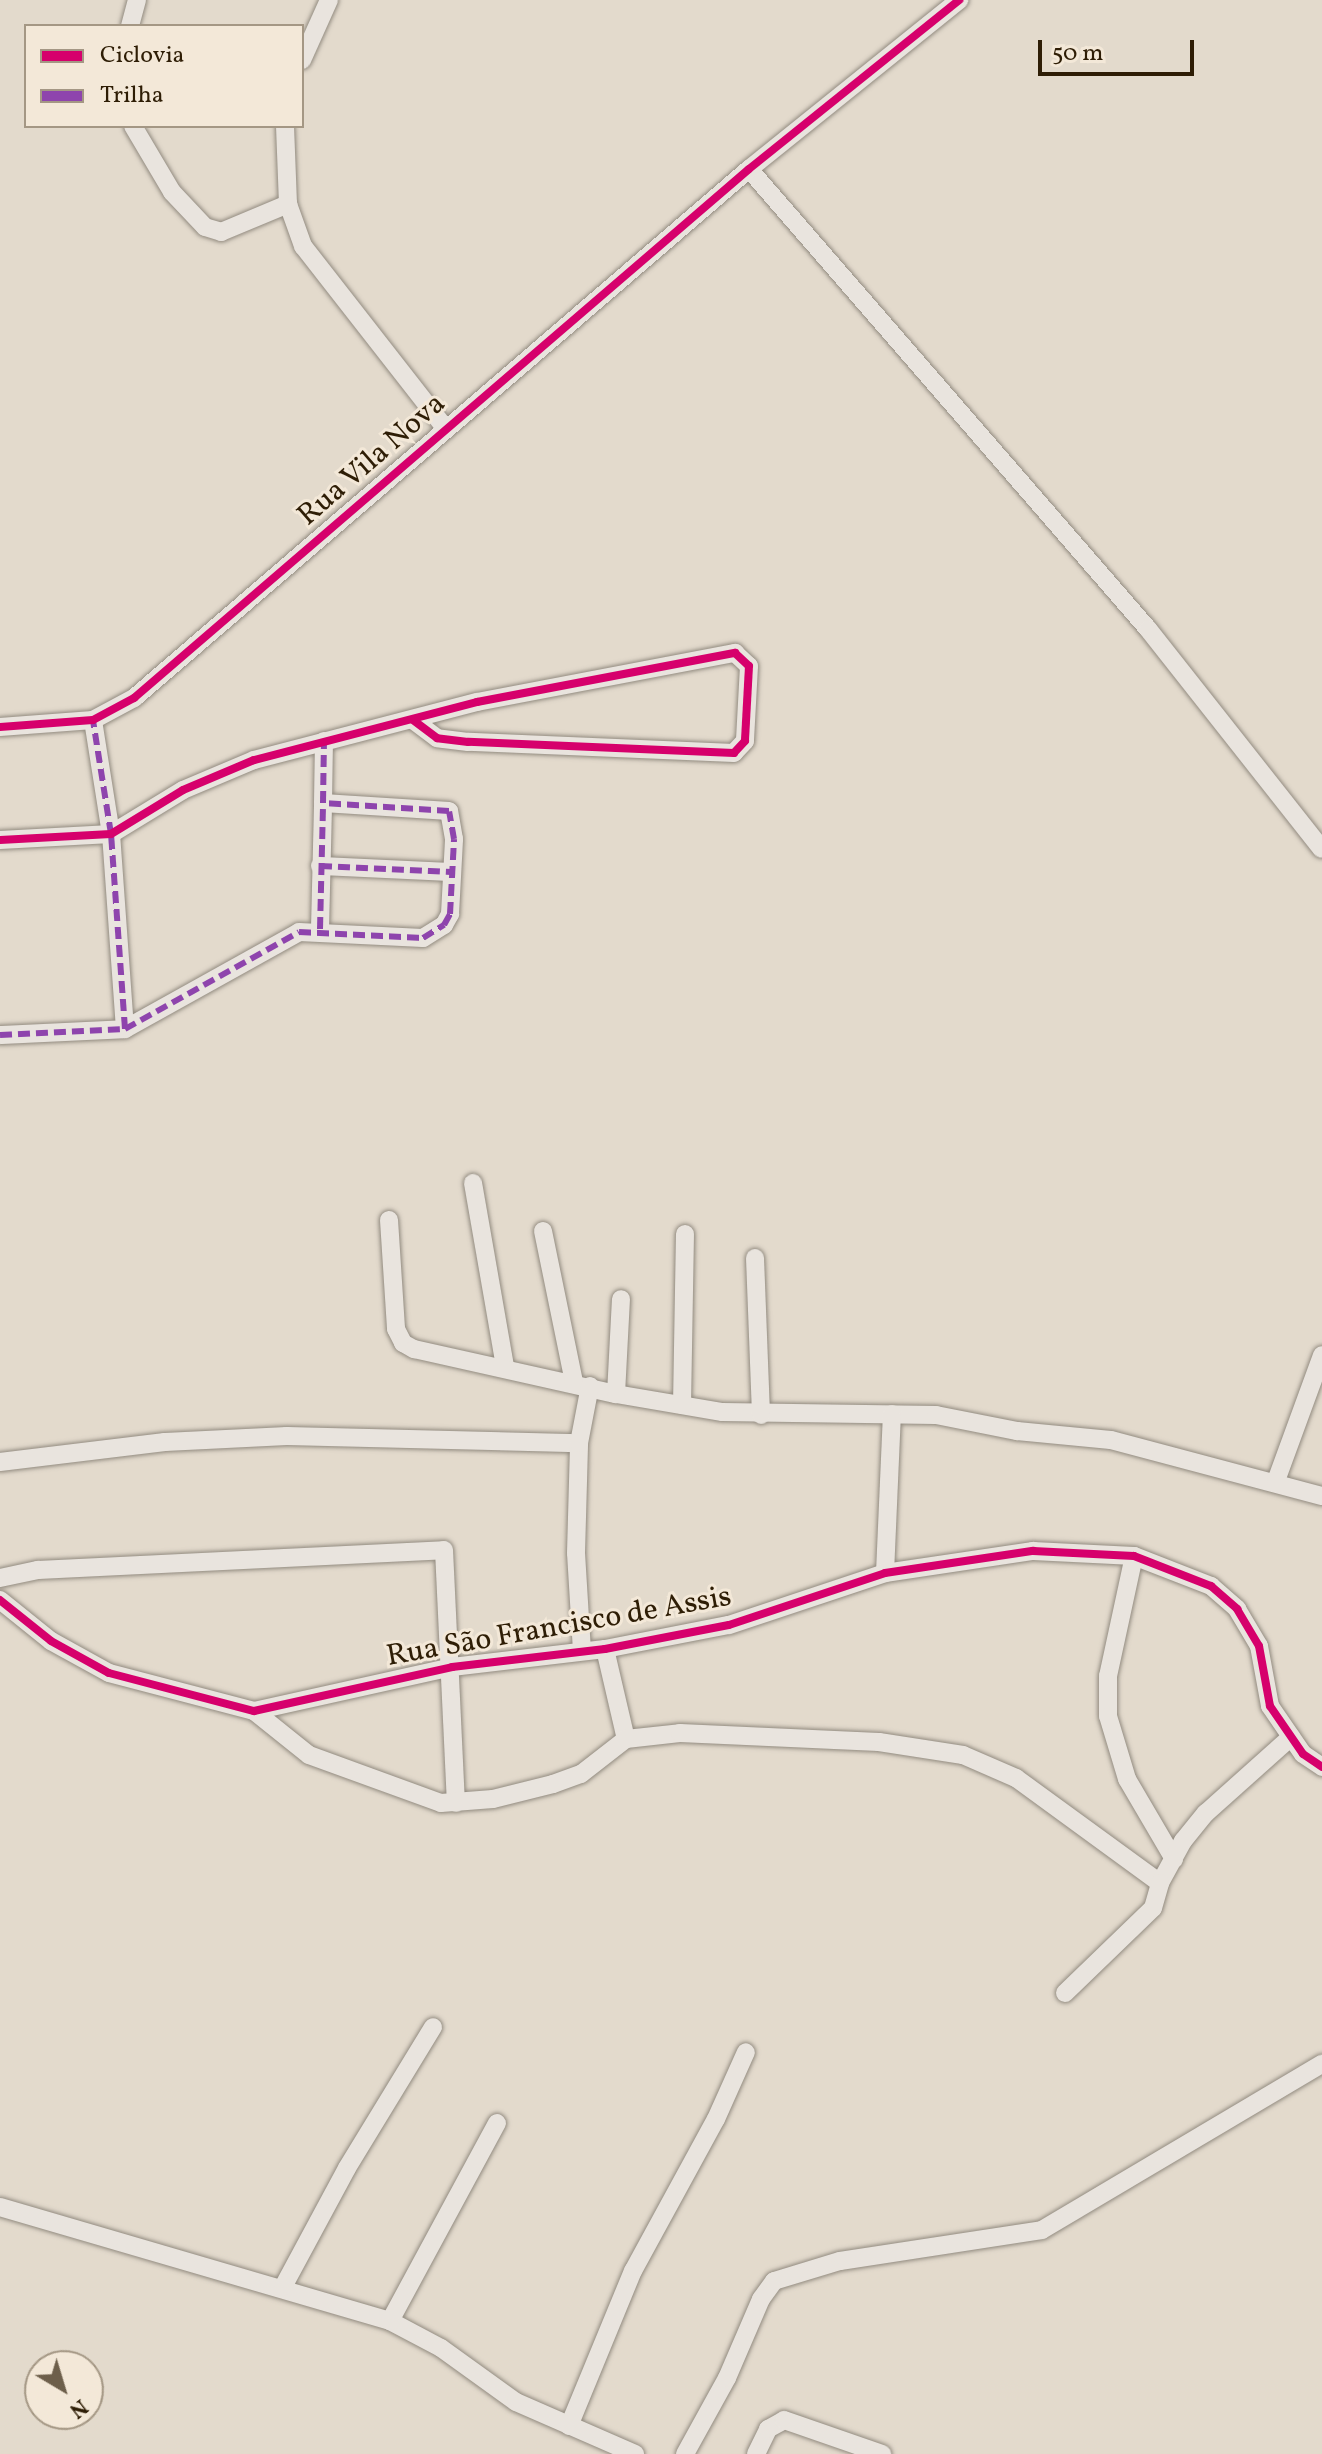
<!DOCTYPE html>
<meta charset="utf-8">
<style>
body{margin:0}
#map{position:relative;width:1322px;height:2454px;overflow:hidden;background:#e3dacc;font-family:Vollkorn,serif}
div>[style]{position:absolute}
.roads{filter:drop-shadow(0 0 2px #928b80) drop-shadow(0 0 2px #928b80)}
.minor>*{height:18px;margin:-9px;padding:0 9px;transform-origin:9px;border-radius:9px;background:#e9e4de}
.quiet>*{height:6px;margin-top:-3px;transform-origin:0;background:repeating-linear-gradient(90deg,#8e44ad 0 12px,transparent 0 18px)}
.cycleway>*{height:8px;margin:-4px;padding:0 4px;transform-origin:4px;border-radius:4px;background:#d6006c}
span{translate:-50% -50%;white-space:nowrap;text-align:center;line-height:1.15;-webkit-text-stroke:6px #f3e8d8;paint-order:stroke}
.street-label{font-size:30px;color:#2e1d05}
.legend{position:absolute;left:24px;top:24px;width:280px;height:104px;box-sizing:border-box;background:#f3e8d8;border:2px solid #a49784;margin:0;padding:10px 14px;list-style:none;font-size:24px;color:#2e1d05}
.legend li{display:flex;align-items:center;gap:16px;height:40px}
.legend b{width:40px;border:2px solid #a49784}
.north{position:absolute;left:24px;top:2350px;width:80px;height:80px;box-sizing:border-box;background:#f3e8d8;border:2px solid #a49784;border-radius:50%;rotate:142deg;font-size:22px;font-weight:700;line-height:32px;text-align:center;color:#2e1d05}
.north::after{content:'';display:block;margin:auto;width:28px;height:36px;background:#6d5f4b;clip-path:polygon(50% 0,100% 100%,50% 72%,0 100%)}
.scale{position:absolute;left:1038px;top:40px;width:156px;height:36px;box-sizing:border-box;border:4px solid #2e1d05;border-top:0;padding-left:10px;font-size:24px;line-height:28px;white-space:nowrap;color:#2e1d05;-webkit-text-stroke:6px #f3e8d8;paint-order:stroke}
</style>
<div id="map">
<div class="roads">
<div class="minor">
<i style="left:130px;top:26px;width:27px;rotate:-75deg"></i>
<i style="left:302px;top:60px;width:66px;rotate:-65.8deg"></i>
<i style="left:133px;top:126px;width:77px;rotate:59.4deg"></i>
<i style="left:172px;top:192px;width:48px;rotate:46.7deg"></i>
<i style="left:205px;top:227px;width:17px;rotate:17deg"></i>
<i style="left:221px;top:232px;width:73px;rotate:-22.7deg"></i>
<i style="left:285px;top:126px;width:78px;rotate:87.8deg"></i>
<i style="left:288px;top:204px;width:45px;rotate:70.3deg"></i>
<i style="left:303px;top:246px;width:231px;rotate:52deg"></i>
<i style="left:749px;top:169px;width:609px;rotate:49.06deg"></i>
<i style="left:1148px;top:629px;width:280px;rotate:51.7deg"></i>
<i style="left:0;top:727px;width:93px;rotate:-4.3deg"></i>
<i style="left:93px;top:720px;width:47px;rotate:-28.2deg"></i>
<i style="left:134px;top:698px;width:811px;rotate:-40.7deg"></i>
<i style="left:749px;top:169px;width:270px;rotate:-38.8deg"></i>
<i style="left:0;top:840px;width:111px;rotate:-3.1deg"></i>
<i style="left:111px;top:834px;width:84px;rotate:-31.4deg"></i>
<i style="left:183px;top:790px;width:77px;rotate:-22.9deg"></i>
<i style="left:254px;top:760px;width:230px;rotate:-14.6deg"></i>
<i style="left:477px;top:702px;width:263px;rotate:-10.8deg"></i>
<i style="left:735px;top:653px;width:19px;rotate:43deg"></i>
<i style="left:749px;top:666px;width:75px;rotate:93.1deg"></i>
<i style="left:745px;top:741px;width:16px;rotate:133deg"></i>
<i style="left:734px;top:753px;width:266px;rotate:-177.6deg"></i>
<i style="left:468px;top:742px;width:31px;rotate:-173deg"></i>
<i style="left:437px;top:738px;width:30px;rotate:-143deg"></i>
<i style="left:320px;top:866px;width:132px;rotate:2.6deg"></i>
<i style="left:320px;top:929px;width:126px;rotate:-88.6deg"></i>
<i style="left:125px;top:1029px;width:199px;rotate:-29.1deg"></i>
<i style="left:299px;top:932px;width:124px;rotate:2.8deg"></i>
<i style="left:423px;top:938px;width:25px;rotate:-32deg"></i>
<i style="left:444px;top:925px;width:13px;rotate:-61deg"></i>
<i style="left:450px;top:914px;width:75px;rotate:-86.9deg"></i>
<i style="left:454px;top:839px;width:28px;rotate:-100deg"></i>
<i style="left:449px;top:811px;width:126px;rotate:-176.4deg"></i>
<i style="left:323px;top:803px;width:62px;rotate:-89.1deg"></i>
<i style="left:0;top:1035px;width:125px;rotate:-2.7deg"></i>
<i style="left:125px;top:1029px;width:196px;rotate:-94.1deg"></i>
<i style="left:111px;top:834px;width:115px;rotate:-99deg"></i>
<i style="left:473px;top:1183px;width:187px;rotate:80.1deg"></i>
<i style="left:389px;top:1220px;width:109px;rotate:86.3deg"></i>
<i style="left:396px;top:1329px;width:16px;rotate:63deg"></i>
<i style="left:403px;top:1343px;width:13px;rotate:29deg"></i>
<i style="left:414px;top:1349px;width:207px;rotate:12.6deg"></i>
<i style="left:616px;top:1394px;width:108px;rotate:9.6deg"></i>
<i style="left:722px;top:1412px;width:214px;rotate:0.8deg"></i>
<i style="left:936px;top:1415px;width:83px;rotate:11.2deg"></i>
<i style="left:1017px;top:1431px;width:94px;rotate:5.5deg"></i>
<i style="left:1111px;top:1440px;width:218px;rotate:14.9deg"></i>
<i style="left:543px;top:1231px;width:154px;rotate:78.4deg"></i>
<i style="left:755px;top:1258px;width:157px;rotate:87.8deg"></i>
<i style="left:616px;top:1394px;width:95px;rotate:-87deg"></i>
<i style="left:682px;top:1405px;width:171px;rotate:-89deg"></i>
<i style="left:0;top:1462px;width:166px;rotate:-6.9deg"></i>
<i style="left:165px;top:1442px;width:122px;rotate:-2.8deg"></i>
<i style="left:287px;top:1436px;width:292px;rotate:1.4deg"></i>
<i style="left:1276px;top:1481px;width:134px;rotate:-69.9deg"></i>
<i style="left:1134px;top:1556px;width:123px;rotate:102.2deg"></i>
<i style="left:1108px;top:1676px;width:40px;rotate:90deg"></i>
<i style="left:1108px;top:1716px;width:66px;rotate:73.2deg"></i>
<i style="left:1127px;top:1779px;width:93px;rotate:59.6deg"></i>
<i style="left:885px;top:1573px;width:159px;rotate:-87.5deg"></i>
<i style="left:0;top:1578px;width:39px;rotate:-12deg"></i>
<i style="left:38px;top:1570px;width:406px;rotate:-2.8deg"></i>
<i style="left:444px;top:1550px;width:253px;rotate:87.3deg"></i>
<i style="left:0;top:1600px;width:65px;rotate:38.8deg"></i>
<i style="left:51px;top:1641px;width:66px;rotate:28.9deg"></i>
<i style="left:109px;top:1673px;width:150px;rotate:14.7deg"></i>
<i style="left:254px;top:1711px;width:203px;rotate:-12.5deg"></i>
<i style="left:452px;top:1667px;width:154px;rotate:-6.7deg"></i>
<i style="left:605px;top:1649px;width:126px;rotate:-11deg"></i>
<i style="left:729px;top:1625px;width:164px;rotate:-18.4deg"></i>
<i style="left:885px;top:1573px;width:150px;rotate:-8.5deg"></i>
<i style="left:1033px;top:1551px;width:101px;rotate:2.8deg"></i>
<i style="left:1134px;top:1556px;width:83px;rotate:21.3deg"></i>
<i style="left:1211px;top:1586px;width:35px;rotate:41deg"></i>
<i style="left:1237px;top:1609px;width:43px;rotate:59.3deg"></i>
<i style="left:1259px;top:1646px;width:61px;rotate:79.6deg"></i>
<i style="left:1270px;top:1706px;width:58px;rotate:55.5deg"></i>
<i style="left:1303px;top:1754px;width:23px;rotate:34deg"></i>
<i style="left:605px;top:1649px;width:92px;rotate:76.9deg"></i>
<i style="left:582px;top:1651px;width:98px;rotate:-93.5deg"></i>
<i style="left:576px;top:1553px;width:110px;rotate:-88.4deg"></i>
<i style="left:579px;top:1443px;width:58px;rotate:-79.1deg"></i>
<i style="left:254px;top:1711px;width:70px;rotate:38.7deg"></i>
<i style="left:309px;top:1755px;width:140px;rotate:20deg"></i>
<i style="left:441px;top:1803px;width:52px;rotate:-4.4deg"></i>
<i style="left:493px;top:1799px;width:62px;rotate:-14deg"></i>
<i style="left:553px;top:1784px;width:30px;rotate:-20deg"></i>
<i style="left:581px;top:1774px;width:57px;rotate:-37.9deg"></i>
<i style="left:626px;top:1739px;width:54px;rotate:-6.3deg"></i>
<i style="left:680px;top:1733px;width:199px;rotate:2.6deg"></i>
<i style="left:879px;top:1742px;width:85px;rotate:8.8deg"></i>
<i style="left:963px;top:1755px;width:58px;rotate:23.5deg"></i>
<i style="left:1016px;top:1778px;width:178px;rotate:36.1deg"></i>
<i style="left:1160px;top:1883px;width:48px;rotate:-61.3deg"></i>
<i style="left:1183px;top:1841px;width:36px;rotate:-51deg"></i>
<i style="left:1206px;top:1813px;width:114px;rotate:-41.8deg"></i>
<i style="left:1065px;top:1993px;width:122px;rotate:-44deg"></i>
<i style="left:1153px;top:1908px;width:26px;rotate:-74deg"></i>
<i style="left:0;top:2207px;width:406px;rotate:16.3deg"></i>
<i style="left:390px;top:2321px;width:58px;rotate:27.9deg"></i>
<i style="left:441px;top:2348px;width:92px;rotate:35.8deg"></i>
<i style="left:516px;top:2402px;width:130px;rotate:23.6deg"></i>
<i style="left:283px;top:2287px;width:135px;rotate:-61.7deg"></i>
<i style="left:347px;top:2168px;width:165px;rotate:-58.6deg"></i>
<i style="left:390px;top:2321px;width:225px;rotate:-61.6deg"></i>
<i style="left:569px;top:2426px;width:168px;rotate:-67.6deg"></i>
<i style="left:633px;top:2271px;width:173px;rotate:-61.4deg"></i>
<i style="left:716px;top:2119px;width:73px;rotate:-65.9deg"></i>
<i style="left:685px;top:2454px;width:87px;rotate:-61.1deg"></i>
<i style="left:727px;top:2378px;width:86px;rotate:-66.7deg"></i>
<i style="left:761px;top:2299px;width:22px;rotate:-54deg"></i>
<i style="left:774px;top:2281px;width:69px;rotate:-16.9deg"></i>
<i style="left:840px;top:2261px;width:204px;rotate:-8.7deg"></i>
<i style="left:1042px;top:2230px;width:326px;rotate:-30.7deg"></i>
<i style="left:756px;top:2454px;width:28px;rotate:-64deg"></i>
<i style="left:768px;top:2429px;width:18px;rotate:-29deg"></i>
<i style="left:784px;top:2420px;width:104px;rotate:19.1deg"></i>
</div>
</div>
<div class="quiet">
<i style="left:320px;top:866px;width:132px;rotate:2.6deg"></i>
<i style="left:320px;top:929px;width:126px;rotate:-88.6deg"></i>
<i style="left:125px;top:1029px;width:199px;rotate:-29.1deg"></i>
<i style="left:299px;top:932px;width:124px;rotate:2.8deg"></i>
<i style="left:423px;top:938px;width:25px;rotate:-32deg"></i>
<i style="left:444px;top:925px;width:13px;rotate:-61deg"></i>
<i style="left:450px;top:914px;width:75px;rotate:-86.9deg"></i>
<i style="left:454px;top:839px;width:28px;rotate:-100deg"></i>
<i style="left:449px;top:811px;width:126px;rotate:-176.4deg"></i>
<i style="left:323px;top:803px;width:62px;rotate:-89.1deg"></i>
<i style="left:0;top:1035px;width:125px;rotate:-2.7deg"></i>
<i style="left:125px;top:1029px;width:196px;rotate:-94.1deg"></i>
<i style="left:111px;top:834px;width:115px;rotate:-99deg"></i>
</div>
<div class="cycleway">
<i style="left:0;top:727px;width:93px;rotate:-4.3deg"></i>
<i style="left:93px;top:720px;width:47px;rotate:-28.2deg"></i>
<i style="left:134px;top:698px;width:811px;rotate:-40.7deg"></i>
<i style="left:749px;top:169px;width:270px;rotate:-38.8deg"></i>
<i style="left:0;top:840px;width:111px;rotate:-3.1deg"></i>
<i style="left:111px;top:834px;width:84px;rotate:-31.4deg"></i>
<i style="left:183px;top:790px;width:77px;rotate:-22.9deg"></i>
<i style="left:254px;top:760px;width:230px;rotate:-14.6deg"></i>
<i style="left:477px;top:702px;width:263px;rotate:-10.8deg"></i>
<i style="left:735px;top:653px;width:19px;rotate:43deg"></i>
<i style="left:749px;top:666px;width:75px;rotate:93.1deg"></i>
<i style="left:745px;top:741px;width:16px;rotate:133deg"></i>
<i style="left:734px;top:753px;width:266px;rotate:-177.6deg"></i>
<i style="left:468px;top:742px;width:31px;rotate:-173deg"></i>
<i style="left:437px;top:738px;width:30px;rotate:-143deg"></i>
<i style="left:0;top:1600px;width:65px;rotate:38.8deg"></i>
<i style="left:51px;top:1641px;width:66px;rotate:28.9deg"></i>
<i style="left:109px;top:1673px;width:150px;rotate:14.7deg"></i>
<i style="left:254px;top:1711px;width:203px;rotate:-12.5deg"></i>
<i style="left:452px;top:1667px;width:154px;rotate:-6.7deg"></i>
<i style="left:605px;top:1649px;width:126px;rotate:-11deg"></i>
<i style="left:729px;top:1625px;width:164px;rotate:-18.4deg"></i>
<i style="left:885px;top:1573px;width:150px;rotate:-8.5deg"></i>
<i style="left:1033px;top:1551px;width:101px;rotate:2.8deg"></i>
<i style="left:1134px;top:1556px;width:83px;rotate:21.3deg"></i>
<i style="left:1211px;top:1586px;width:35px;rotate:41deg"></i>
<i style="left:1237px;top:1609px;width:43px;rotate:59.3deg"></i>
<i style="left:1259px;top:1646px;width:61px;rotate:79.6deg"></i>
<i style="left:1270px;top:1706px;width:58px;rotate:55.5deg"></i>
<i style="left:1303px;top:1754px;width:23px;rotate:34deg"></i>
</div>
<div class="street-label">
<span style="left:372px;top:460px;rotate:-41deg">Rua Vila Nova</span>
<span style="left:559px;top:1627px;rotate:-10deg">Rua São Francisco de Assis</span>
</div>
<ul class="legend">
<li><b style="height:10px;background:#d6006c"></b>Ciclovia</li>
<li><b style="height:10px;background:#8e44ad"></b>Trilha</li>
</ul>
<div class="north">N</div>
<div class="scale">50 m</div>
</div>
